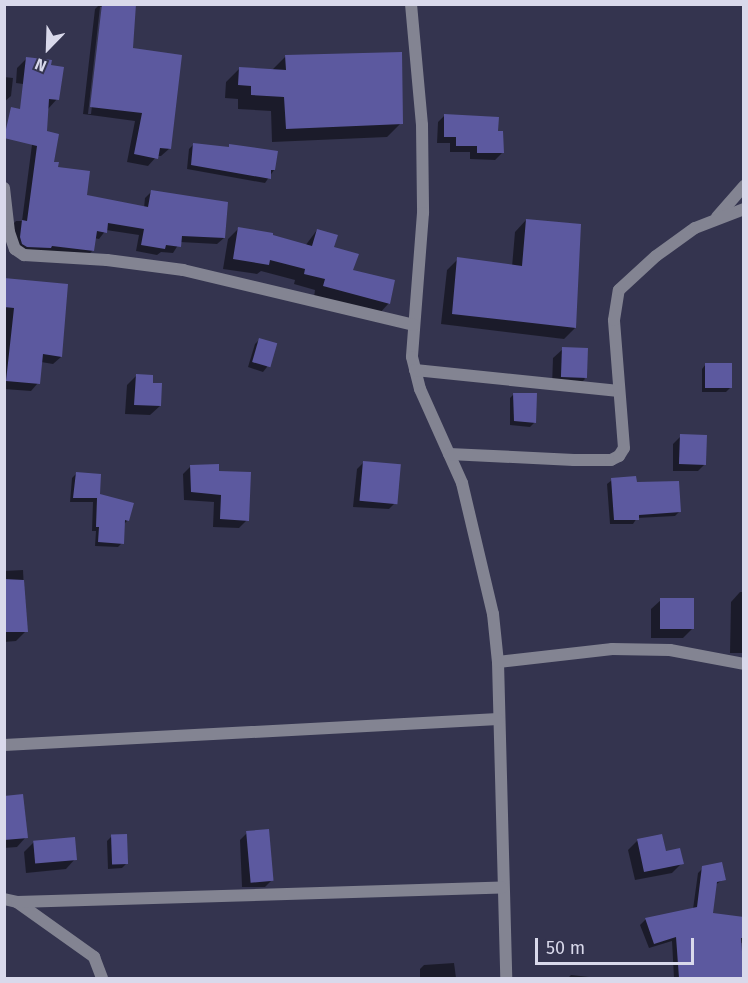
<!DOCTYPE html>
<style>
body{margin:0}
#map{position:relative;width:748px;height:983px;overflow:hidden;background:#34344f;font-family:"Fira Sans",sans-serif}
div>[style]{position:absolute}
.shadow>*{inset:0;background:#0007}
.building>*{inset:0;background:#5c599f;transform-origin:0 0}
.street>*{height:12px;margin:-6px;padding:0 6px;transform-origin:6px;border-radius:6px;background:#838492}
span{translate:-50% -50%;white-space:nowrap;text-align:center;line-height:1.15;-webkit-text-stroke:4.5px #34344f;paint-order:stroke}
.frame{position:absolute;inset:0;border:6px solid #d9d9eb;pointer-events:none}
.north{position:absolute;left:18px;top:18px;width:60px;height:60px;-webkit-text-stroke:4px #34344f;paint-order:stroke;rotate:203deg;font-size:16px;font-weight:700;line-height:24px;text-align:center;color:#d9d9eb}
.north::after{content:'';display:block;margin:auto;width:21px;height:27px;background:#d9d9eb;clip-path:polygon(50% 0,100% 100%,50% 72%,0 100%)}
.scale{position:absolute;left:535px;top:938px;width:159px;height:27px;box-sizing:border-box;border:3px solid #d9d9eb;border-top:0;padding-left:8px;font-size:18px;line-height:21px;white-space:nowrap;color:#d9d9eb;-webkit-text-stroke:4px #34344f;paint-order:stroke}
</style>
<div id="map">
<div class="shadow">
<i style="clip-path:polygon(evenodd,100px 4px,134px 4px,131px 49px,170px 148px,161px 156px,157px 156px,148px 166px,127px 162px,135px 121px,83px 114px,95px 9px,100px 4px,100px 7px,103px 7px,91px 114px,88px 114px,100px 7px)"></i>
<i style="clip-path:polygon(286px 56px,401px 123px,387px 137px,272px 142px,271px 111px,238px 109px,238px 99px,225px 98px,226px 82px,240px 68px,272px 70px)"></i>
<i style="clip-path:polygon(27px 58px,57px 99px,48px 109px,37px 86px,16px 83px,17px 68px)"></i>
<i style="clip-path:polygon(4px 77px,13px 78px,11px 96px,4px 102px)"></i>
<i style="clip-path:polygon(445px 115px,497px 132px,502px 153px,495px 160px,470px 159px,470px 152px,450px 152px,450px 143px,437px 143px,438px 122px)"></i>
<i style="clip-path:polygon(33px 137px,52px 163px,86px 197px,144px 208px,145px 198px,152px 191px,224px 238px,217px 244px,180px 242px,173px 253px,161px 252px,157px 255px,136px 251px,139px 235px,106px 230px,99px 239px,94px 238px,93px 250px,86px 257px,16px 250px,10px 227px,16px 221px,22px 221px)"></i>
<i style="clip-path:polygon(194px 144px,274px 170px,265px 183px,187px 169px,189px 149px)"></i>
<i style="clip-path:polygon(526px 220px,575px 328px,564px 339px,441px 324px,447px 270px,458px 259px,512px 267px,515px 232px)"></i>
<i style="clip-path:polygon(238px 229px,305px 246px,317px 230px,351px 271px,389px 303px,379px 314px,314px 297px,315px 290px,294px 284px,295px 280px,261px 271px,257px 274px,223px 269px,228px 239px)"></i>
<i style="clip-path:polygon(4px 280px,61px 357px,53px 364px,41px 362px,38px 383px,31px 391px,4px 389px)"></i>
<i style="clip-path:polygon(260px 339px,267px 367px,263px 372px,248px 367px,255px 344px)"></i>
<i style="clip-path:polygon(563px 349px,585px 379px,576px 388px,552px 386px,553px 358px)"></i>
<i style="clip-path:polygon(706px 364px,730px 388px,726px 392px,702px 392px,702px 369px)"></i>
<i style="clip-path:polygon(136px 376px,151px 385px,160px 406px,150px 415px,125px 414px,127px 385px)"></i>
<i style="clip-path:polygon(514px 394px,535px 422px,530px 427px,510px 425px,510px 398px)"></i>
<i style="clip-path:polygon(681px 436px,706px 463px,698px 471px,673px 471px,673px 444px)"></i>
<i style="clip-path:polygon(364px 462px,396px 502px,389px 509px,353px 507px,357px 469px)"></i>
<i style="clip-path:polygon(191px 466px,218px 472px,247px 520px,239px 528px,213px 527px,214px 502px,184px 500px,183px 474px)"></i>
<i style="clip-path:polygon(76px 474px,127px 521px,123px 525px,122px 543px,118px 547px,95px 546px,96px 531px,92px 531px,93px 502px,70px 502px,72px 478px)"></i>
<i style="clip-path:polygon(612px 480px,635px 484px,679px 512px,675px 516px,637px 518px,633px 524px,610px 524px,607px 484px)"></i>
<i style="clip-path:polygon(23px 570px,26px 631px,16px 641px,4px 642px,4px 571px)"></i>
<i style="clip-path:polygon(740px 592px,744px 592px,744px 653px,730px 653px,731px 602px)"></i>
<i style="clip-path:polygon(661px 600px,692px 629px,683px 638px,651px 638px,651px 609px)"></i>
<i style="clip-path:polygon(4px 797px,26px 837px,17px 847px,4px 848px)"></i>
<i style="clip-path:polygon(247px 833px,272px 880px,265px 887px,242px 887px,240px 840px)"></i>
<i style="clip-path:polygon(111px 837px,127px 863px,122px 868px,108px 869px,107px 841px)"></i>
<i style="clip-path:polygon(638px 840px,682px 863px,672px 873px,635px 880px,628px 850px)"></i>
<i style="clip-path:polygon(34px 842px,75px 859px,66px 869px,26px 873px,24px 852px)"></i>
<i style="clip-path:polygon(703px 868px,724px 879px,715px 885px,711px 914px,744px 919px,744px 943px,740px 943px,742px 978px,674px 978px,672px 941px,649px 948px,640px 925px,646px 919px,693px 909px,698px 873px)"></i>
<i style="clip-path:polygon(454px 963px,456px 978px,420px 978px,420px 969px,424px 965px)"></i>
<i style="clip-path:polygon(571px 975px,598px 978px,568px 978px)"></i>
</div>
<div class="building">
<i style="clip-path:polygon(102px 4px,136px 4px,133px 48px,182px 55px,171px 149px,160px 148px,158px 159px,134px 154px,142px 113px,90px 107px)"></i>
<i style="clip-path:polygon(402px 52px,403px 124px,286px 129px,284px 97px,251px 95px,251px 86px,238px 85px,239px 67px,286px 70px,285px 55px)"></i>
<i style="clip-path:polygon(26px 57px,52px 60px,51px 65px,64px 67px,59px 100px,49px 99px,47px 131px,59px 134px,54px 162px,59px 162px,58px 167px,90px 171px,87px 195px,148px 207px,151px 190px,228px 202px,225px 238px,182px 236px,181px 247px,166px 245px,165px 249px,141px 245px,144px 229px,108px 223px,107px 233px,97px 231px,94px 251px,52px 246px,51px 248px,27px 247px,22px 244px,20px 237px,22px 220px,27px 221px,37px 146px,4px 138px,11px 107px,20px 109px)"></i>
<i style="clip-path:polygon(444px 114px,499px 117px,498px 131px,503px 131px,504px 153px,477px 153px,477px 146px,456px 146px,456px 137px,444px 137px)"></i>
<i style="clip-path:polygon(193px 143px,229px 147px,229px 144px,278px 151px,275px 170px,271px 170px,271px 179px,191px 165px)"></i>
<i style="clip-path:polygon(526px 219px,581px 224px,576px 328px,452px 314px,457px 257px,522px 266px)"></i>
<i style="clip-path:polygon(238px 227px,273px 233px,273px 235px,312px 246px,317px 229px,338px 235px,334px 247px,359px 254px,353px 270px,395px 280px,390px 304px,323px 286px,325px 279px,304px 274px,305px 269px,270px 260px,269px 265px,233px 259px)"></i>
<i style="clip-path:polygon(4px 278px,68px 284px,62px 357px,43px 354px,40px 384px,6px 381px,14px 308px,4px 307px)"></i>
<i style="left:259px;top:338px;width:19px;height:25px;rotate:16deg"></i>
<i style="left:562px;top:347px;width:26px;height:30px;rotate:2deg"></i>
<i style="left:705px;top:363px;width:27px;height:25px"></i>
<i style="clip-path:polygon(136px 374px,153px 375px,153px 383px,162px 383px,161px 406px,134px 405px)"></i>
<i style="clip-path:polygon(513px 393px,537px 393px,536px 423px,514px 421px)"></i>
<i style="left:680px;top:434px;width:27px;height:30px;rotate:2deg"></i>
<i style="left:363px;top:461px;width:38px;height:40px;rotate:5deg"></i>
<i style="clip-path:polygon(219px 464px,219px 471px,251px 472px,249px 521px,220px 519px,221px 495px,191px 492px,190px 465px)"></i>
<i style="clip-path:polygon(76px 472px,101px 474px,100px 494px,134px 503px,129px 521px,125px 520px,124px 544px,98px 542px,99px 527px,96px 527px,97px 498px,73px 498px)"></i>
<i style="clip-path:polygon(636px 476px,637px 482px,679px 481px,681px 512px,639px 515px,639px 520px,614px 520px,611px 478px)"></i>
<i style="clip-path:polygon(4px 579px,24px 580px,28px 632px,4px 632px)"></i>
<i style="left:660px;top:598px;width:34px;height:31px"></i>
<i style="clip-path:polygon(23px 794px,28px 838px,4px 840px,4px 796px)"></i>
<i style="left:269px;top:829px;width:52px;height:23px;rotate:85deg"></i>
<i style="left:127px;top:834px;width:30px;height:16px;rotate:88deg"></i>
<i style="clip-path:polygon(662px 834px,666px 851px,680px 848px,684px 864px,644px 872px,637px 839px)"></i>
<i style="left:75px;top:837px;width:23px;height:42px;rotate:85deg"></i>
<i style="clip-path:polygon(722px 862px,726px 880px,717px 882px,713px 913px,744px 917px,744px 938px,741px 938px,744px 978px,679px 978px,676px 937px,654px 944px,645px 918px,697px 907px,702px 866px)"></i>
</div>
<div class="street">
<i style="left:411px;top:4px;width:121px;rotate:84.8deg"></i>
<i style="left:422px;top:125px;width:88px;rotate:89.3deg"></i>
<i style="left:423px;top:213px;width:144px;rotate:94.4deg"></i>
<i style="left:412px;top:357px;width:33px;rotate:76deg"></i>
<i style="left:420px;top:389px;width:103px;rotate:65.9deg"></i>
<i style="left:462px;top:483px;width:135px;rotate:76.7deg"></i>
<i style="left:493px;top:614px;width:48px;rotate:84.1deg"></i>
<i style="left:498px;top:662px;width:316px;rotate:88.5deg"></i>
<i style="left:4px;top:188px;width:44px;rotate:83.5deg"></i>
<i style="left:9px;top:232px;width:18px;rotate:71deg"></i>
<i style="left:15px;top:249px;width:11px;rotate:34deg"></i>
<i style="left:24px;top:255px;width:83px;rotate:3.4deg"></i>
<i style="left:107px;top:260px;width:77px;rotate:7.5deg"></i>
<i style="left:183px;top:270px;width:237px;rotate:13.4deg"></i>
<i style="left:717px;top:217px;width:41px;rotate:-48.9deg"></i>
<i style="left:415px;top:370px;width:205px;rotate:5.9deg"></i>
<i style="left:449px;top:454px;width:125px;rotate:2.7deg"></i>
<i style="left:574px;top:460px;width:37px"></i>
<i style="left:611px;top:460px;width:9px;rotate:-27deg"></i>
<i style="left:619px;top:456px;width:9px;rotate:-58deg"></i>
<i style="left:624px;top:448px;width:128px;rotate:-94.5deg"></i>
<i style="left:614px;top:320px;width:30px;rotate:-81deg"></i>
<i style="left:619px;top:290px;width:50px;rotate:-42.6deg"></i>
<i style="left:656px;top:256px;width:48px;rotate:-35.7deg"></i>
<i style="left:695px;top:228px;width:53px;rotate:-21.2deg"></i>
<i style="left:498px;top:662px;width:115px;rotate:-6.5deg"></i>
<i style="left:612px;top:649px;width:58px;rotate:1deg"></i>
<i style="left:670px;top:650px;width:75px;rotate:10.7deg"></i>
<i style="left:4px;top:745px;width:495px;rotate:-3deg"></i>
<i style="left:4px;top:899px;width:13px;rotate:13deg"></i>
<i style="left:17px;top:902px;width:95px;rotate:35.5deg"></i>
<i style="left:94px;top:957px;width:22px;rotate:69deg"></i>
<i style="left:17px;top:902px;width:485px;rotate:-1.7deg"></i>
</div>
<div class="frame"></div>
<div class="north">N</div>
<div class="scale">50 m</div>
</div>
